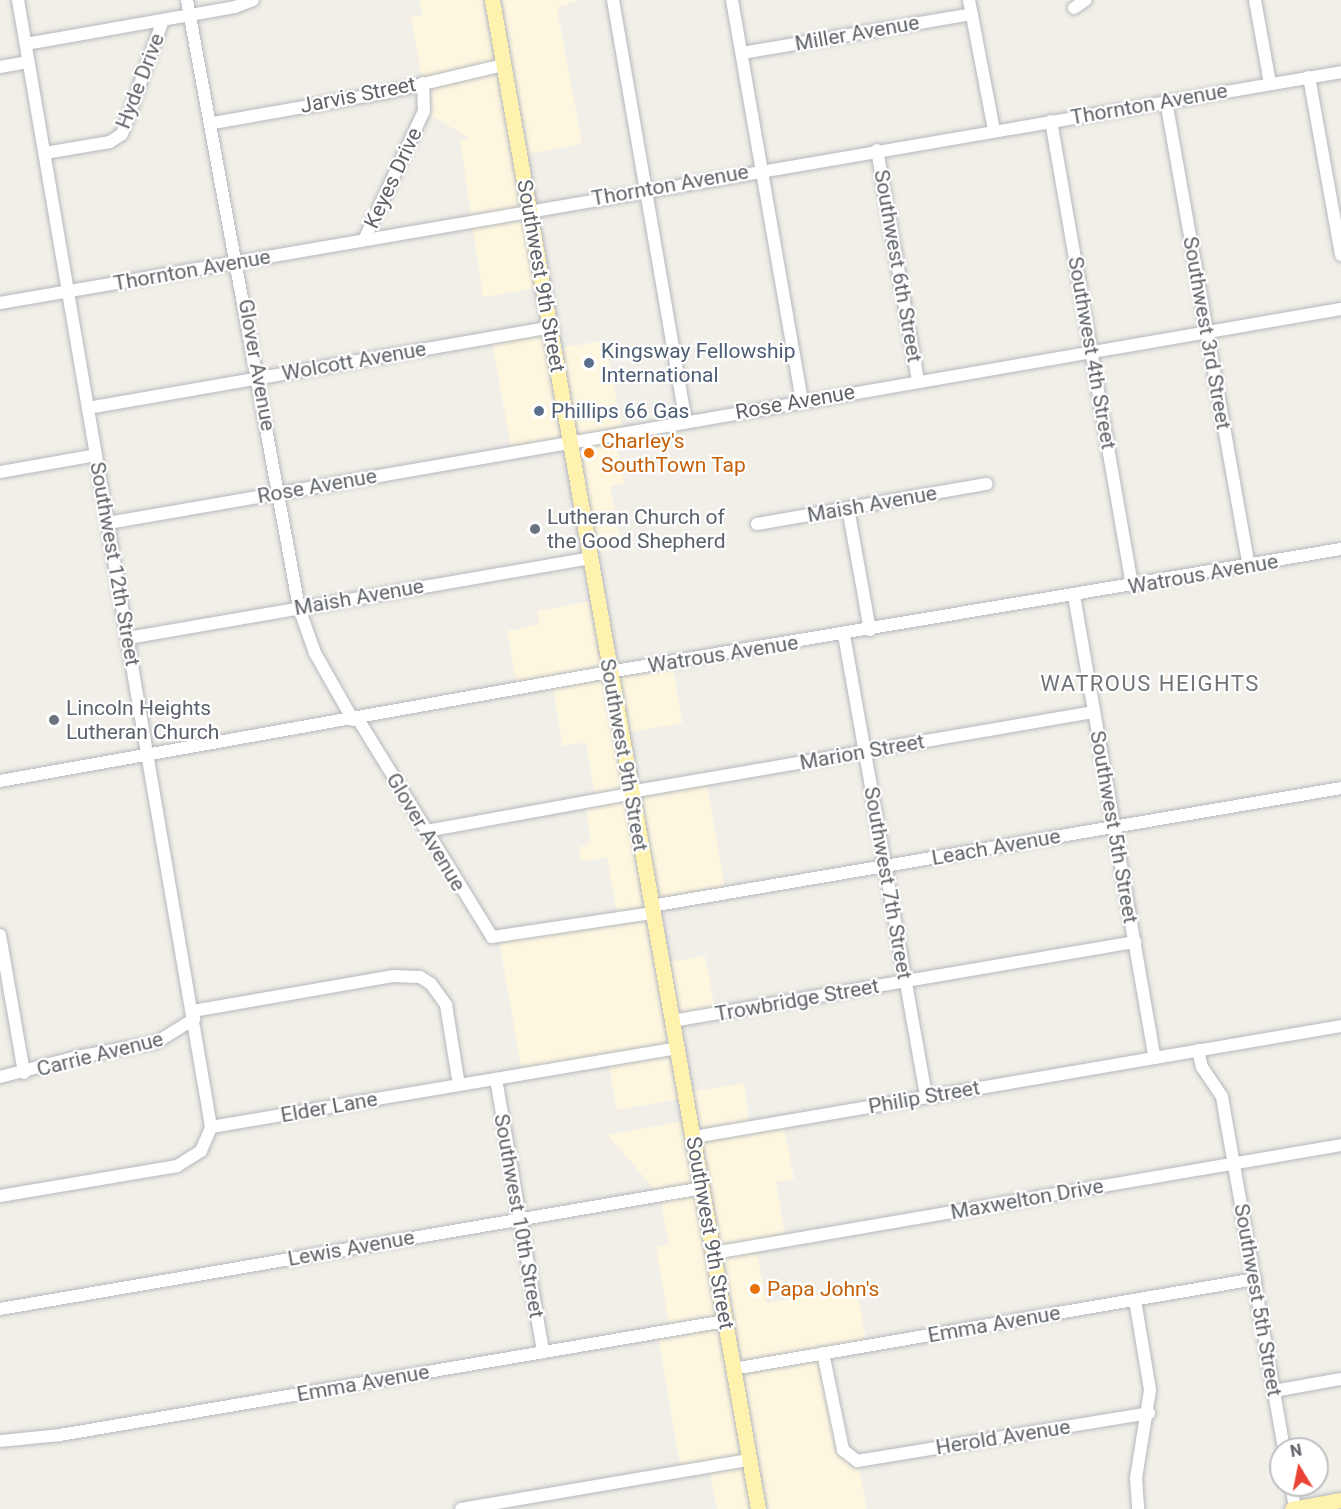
<!DOCTYPE html>
<style>
body{margin:0}
#map{position:relative;width:1341px;height:1509px;overflow:hidden;background:#f1efe8;font-family:Roboto,sans-serif}
div>[style]{position:absolute}
.commercial>*{inset:0;background:#fef7e0}
.roads{filter:drop-shadow(0 0 2px #b5b8bc) drop-shadow(0 0 2px #b5b8bc)}
.minor>*{height:12px;margin:-6px;padding:0 6px;transform-origin:6px;border-radius:6px;background:#fff}
.major>*{height:15px;margin:-7.5px;padding:0 7.5px;transform-origin:7.5px;border-radius:7.5px;background:#fff2af}
.dots>*{width:16px;height:16px;translate:-50% -50%;box-sizing:border-box;border:3px solid #fff;border-radius:50%}
span{translate:-50% -50%;white-space:nowrap;text-align:center;line-height:1.15;-webkit-text-stroke:4.5px #fff;paint-order:stroke}
.street-label{font-size:21px;color:#5f6368}
.service-label{font-size:21px;color:#4e5e75}
.left{translate:0 -50%;text-align:left}
.food-label{font-size:21px;color:#c56008}
.worship-label{font-size:21px;color:#5b616d}
.neighbourhood-label{font-size:22px;color:#70757a;letter-spacing:1.5px}
.north{position:absolute;left:1269px;top:1437px;width:60px;height:60px;box-sizing:border-box;background:#fff;border:2px solid #bfc1c3;border-radius:50%;rotate:350deg;font-size:16px;font-weight:700;line-height:24px;text-align:center;color:#5f6368}
.north::after{content:'';display:block;margin:auto;width:21px;height:27px;background:#ea4335;clip-path:polygon(50% 0,100% 100%,50% 72%,0 100%)}
</style>
<div id="map">
<div class="commercial">
<i style="clip-path:polygon(420px 0,579px 0,557px 8px,582px 144px,520px 155px,543px 287px,483px 297px,460px 140px,469px 138px,424px 111px,426px 99px,411px 18px,422px 15px)"></i>
<i style="clip-path:polygon(550px 327px,554px 350px,604px 340px,623px 432px,615px 434px,624px 483px,610px 486px,622px 548px,589px 554px,569px 442px,512px 452px,491px 337px)"></i>
<i style="clip-path:polygon(597px 600px,609px 672px,672px 662px,682px 723px,620px 734px,630px 791px,706px 779px,726px 894px,651px 906px,662px 963px,705px 956px,716px 1014px,673px 1021px,686px 1093px,744px 1083px,750px 1127px,783px 1122px,794px 1179px,776px 1182px,786px 1240px,756px 1246px,766px 1303px,857px 1288px,867px 1346px,824px 1353px,843px 1450px,857px 1461px,867px 1509px,717px 1509px,709px 1467px,681px 1471px,658px 1333px,670px 1330px,656px 1247px,669px 1244px,660px 1196px,608px 1135px,690px 1120px,686px 1098px,617px 1110px,608px 1060px,522px 1074px,499px 939px,618px 919px,607px 857px,581px 862px,579px 847px,591px 844px,585px 803px,596px 800px,586px 742px,563px 746px,552px 683px,518px 689px,507px 631px,539px 625px,538px 611px)"></i>
</div>
<div class="roads">
<div class="minor">
<i style="left:18px;top:0;width:1143px;rotate:80.28deg"></i>
<i style="left:187px;top:0;width:618px;rotate:79.56deg"></i>
<i style="left:299px;top:608px;width:48px;rotate:70.4deg"></i>
<i style="left:315px;top:653px;width:77px;rotate:60.4deg"></i>
<i style="left:613px;top:0;width:427px;rotate:80.2deg"></i>
<i style="left:732px;top:0;width:407px;rotate:80.1deg"></i>
<i style="left:969px;top:0;width:132px;rotate:79.1deg"></i>
<i style="left:1255px;top:0;width:84px;rotate:79.8deg"></i>
<i style="left:1074px;top:8px;width:14px;rotate:-34deg"></i>
<i style="left:26px;top:44px;width:212px;rotate:-10deg"></i>
<i style="left:235px;top:7px;width:19px;rotate:-21deg"></i>
<i style="left:742px;top:53px;width:233px;rotate:-9.6deg"></i>
<i style="left:0;top:67px;width:29px;rotate:-10deg"></i>
<i style="left:1309px;top:77px;width:181px;rotate:79.8deg"></i>
<i style="left:1166px;top:101px;width:472px;rotate:79.9deg"></i>
<i style="left:1051px;top:121px;width:472px;rotate:80.1deg"></i>
<i style="left:213px;top:123px;width:179px;rotate:-10deg"></i>
<i style="left:389px;top:92px;width:117px;rotate:-13.3deg"></i>
<i style="left:877px;top:150px;width:235px;rotate:79.9deg"></i>
<i style="left:45px;top:153px;width:66px;rotate:-9.6deg"></i>
<i style="left:110px;top:142px;width:14px;rotate:-34deg"></i>
<i style="left:122px;top:134px;width:121px;rotate:-70.2deg"></i>
<i style="left:365px;top:238px;width:140px;rotate:-65.1deg"></i>
<i style="left:424px;top:111px;width:28px;rotate:-92deg"></i>
<i style="left:0;top:303px;width:1361px;rotate:-9.77deg"></i>
<i style="left:88px;top:408px;width:469px;rotate:-9.9deg"></i>
<i style="left:0;top:472px;width:97px;rotate:-10deg"></i>
<i style="left:848px;top:508px;width:124px;rotate:79.8deg"></i>
<i style="left:108px;top:523px;width:1251px;rotate:-9.85deg"></i>
<i style="left:757px;top:524px;width:233px;rotate:-9.9deg"></i>
<i style="left:1074px;top:596px;width:469px;rotate:80.1deg"></i>
<i style="left:844px;top:635px;width:469px;rotate:79.9deg"></i>
<i style="left:128px;top:638px;width:468px;rotate:-9.8deg"></i>
<i style="left:358px;top:719px;width:256px;rotate:58.4deg"></i>
<i style="left:492px;top:937px;width:162px;rotate:-8.5deg"></i>
<i style="left:0;top:781px;width:619px;rotate:-10.15deg"></i>
<i style="left:609px;top:672px;width:742px;rotate:-9.54deg"></i>
<i style="left:630px;top:792px;width:471px;rotate:-9.8deg"></i>
<i style="left:426px;top:831px;width:207px;rotate:-10.3deg"></i>
<i style="left:651px;top:906px;width:700px;rotate:-9.7deg"></i>
<i style="left:0;top:935px;width:140px;rotate:80.1deg"></i>
<i style="left:193px;top:1011px;width:204px;rotate:-9.9deg"></i>
<i style="left:394px;top:976px;width:26px;rotate:2deg"></i>
<i style="left:420px;top:977px;width:13px;rotate:32deg"></i>
<i style="left:431px;top:984px;width:26px;rotate:54deg"></i>
<i style="left:446px;top:1005px;width:81px;rotate:80.8deg"></i>
<i style="left:672px;top:1021px;width:470px;rotate:-9.7deg"></i>
<i style="left:1198px;top:1050px;width:17px;rotate:77deg"></i>
<i style="left:1202px;top:1067px;width:36px;rotate:56deg"></i>
<i style="left:1222px;top:1097px;width:357px;rotate:80deg"></i>
<i style="left:0;top:1077px;width:80px;rotate:-14.6deg"></i>
<i style="left:77px;top:1057px;width:81px;rotate:-10.6deg"></i>
<i style="left:157px;top:1042px;width:44px;rotate:-31.9deg"></i>
<i style="left:496px;top:1079px;width:277px;rotate:80.2deg"></i>
<i style="left:694px;top:1137px;width:656px;rotate:-9.73deg"></i>
<i style="left:0;top:1196px;width:180px;rotate:-9.6deg"></i>
<i style="left:177px;top:1166px;width:28px;rotate:-32deg"></i>
<i style="left:201px;top:1151px;width:26px;rotate:-67deg"></i>
<i style="left:211px;top:1127px;width:473px;rotate:-9.6deg"></i>
<i style="left:714px;top:1253px;width:636px;rotate:-9.77deg"></i>
<i style="left:1135px;top:1300px;width:91px;rotate:80.5deg"></i>
<i style="left:1150px;top:1390px;width:89px;rotate:99deg"></i>
<i style="left:1136px;top:1478px;width:31px;rotate:86deg"></i>
<i style="left:0;top:1309px;width:713px;rotate:-9.77deg"></i>
<i style="left:823px;top:1353px;width:99px;rotate:78.3deg"></i>
<i style="left:843px;top:1450px;width:18px;rotate:38deg"></i>
<i style="left:857px;top:1461px;width:296px;rotate:-9.3deg"></i>
<i style="left:733px;top:1369px;width:530px;rotate:-9.78deg"></i>
<i style="left:1274px;top:1391px;width:68px;rotate:-10.2deg"></i>
<i style="left:0;top:1441px;width:60px;rotate:-5.7deg"></i>
<i style="left:60px;top:1435px;width:675px;rotate:-9.73deg"></i>
<i style="left:1291px;top:1485px;width:23px;rotate:80deg"></i>
<i style="left:461px;top:1509px;width:292px;rotate:-9.7deg"></i>
</div>
<div class="major">
<i style="left:492px;top:0;width:1532px;rotate:80deg"></i>
<i style="left:1292px;top:1509px;width:50px;rotate:-10.4deg"></i>
</div>
</div>
<div class="dots">
<i style="left:589px;top:363px;background:#5c6f8a"></i>
<i style="left:539px;top:411px;background:#5c6f8a"></i>
<i style="left:589px;top:453px;background:#e8710a"></i>
<i style="left:535px;top:529px;background:#6b7280"></i>
<i style="left:54px;top:720px;background:#6b7280"></i>
<i style="left:755px;top:1289px;background:#e8710a"></i>
</div>
<div class="street-label">
<span style="left:857px;top:33px;rotate:-10deg">Miller Avenue</span>
<span style="left:140px;top:81px;rotate:-69deg">Hyde Drive</span>
<span style="left:358px;top:95px;rotate:-11deg">Jarvis Street</span>
<span style="left:1149px;top:104px;rotate:-10deg">Thornton Avenue</span>
<span style="left:393px;top:178px;rotate:-65deg">Keyes Drive</span>
<span style="left:670px;top:185px;rotate:-10deg">Thornton Avenue</span>
<span style="left:898px;top:266px;rotate:80deg">Southwest 6th Street</span>
<span style="left:192px;top:270px;rotate:-10deg">Thornton Avenue</span>
<span style="left:541px;top:276px;rotate:80deg">Southwest 9th Street</span>
<span style="left:1207px;top:333px;rotate:80deg">Southwest 3rd Street</span>
<span style="left:1092px;top:353px;rotate:80deg">Southwest 4th Street</span>
<span style="left:354px;top:361px;rotate:-10deg">Wolcott Avenue</span>
<span style="left:257px;top:365px;rotate:80deg">Glover Avenue</span>
<span style="left:795px;top:402px;rotate:-10deg">Rose Avenue</span>
<span style="left:317px;top:486px;rotate:-10deg">Rose Avenue</span>
<span style="left:872px;top:504px;rotate:-10deg">Maish Avenue</span>
<span style="left:115px;top:564px;rotate:80deg">Southwest 12th Street</span>
<span style="left:1203px;top:574px;rotate:-10deg">Watrous Avenue</span>
<span style="left:359px;top:597px;rotate:-10deg">Maish Avenue</span>
<span style="left:723px;top:654px;rotate:-9deg">Watrous Avenue</span>
<span style="left:862px;top:752px;rotate:-10deg">Marion Street</span>
<span style="left:624px;top:755px;rotate:80deg">Southwest 9th Street</span>
<span style="left:1114px;top:827px;rotate:80deg">Southwest 5th Street</span>
<span style="left:426px;top:832px;rotate:59deg">Glover Avenue</span>
<span style="left:996px;top:847px;rotate:-10deg">Leach Avenue</span>
<span style="left:888px;top:883px;rotate:80deg">Southwest 7th Street</span>
<span style="left:797px;top:1000px;rotate:-10deg">Trowbridge Street</span>
<span style="left:100px;top:1054px;rotate:-14deg">Carrie Avenue</span>
<span style="left:924px;top:1097px;rotate:-10deg">Philip Street</span>
<span style="left:329px;top:1107px;rotate:-10deg">Elder Lane</span>
<span style="left:1027px;top:1199px;rotate:-10deg">Maxwelton Drive</span>
<span style="left:519px;top:1216px;rotate:80deg">Southwest 10th Street</span>
<span style="left:710px;top:1233px;rotate:80deg">Southwest 9th Street</span>
<span style="left:351px;top:1248px;rotate:-10deg">Lewis Avenue</span>
<span style="left:1258px;top:1300px;rotate:80deg">Southwest 5th Street</span>
<span style="left:994px;top:1324px;rotate:-10deg">Emma Avenue</span>
<span style="left:363px;top:1383px;rotate:-10deg">Emma Avenue</span>
<span style="left:1003px;top:1437px;rotate:-9deg">Herold Avenue</span>
</div>
<div class="service-label">
<span class="left" style="left:601px;top:363px">Kingsway Fellowship<br>International</span>
<span class="left" style="left:551px;top:411px">Phillips 66 Gas</span>
</div>
<div class="food-label">
<span class="left" style="left:601px;top:453px">Charley's<br>SouthTown Tap</span>
<span class="left" style="left:767px;top:1289px">Papa John's</span>
</div>
<div class="worship-label">
<span class="left" style="left:547px;top:529px">Lutheran Church of<br>the Good Shepherd</span>
<span class="left" style="left:66px;top:720px">Lincoln Heights<br>Lutheran Church</span>
</div>
<div class="neighbourhood-label">
<span style="left:1150px;top:684px">WATROUS HEIGHTS</span>
</div>
<div class="north">N</div>
</div>
